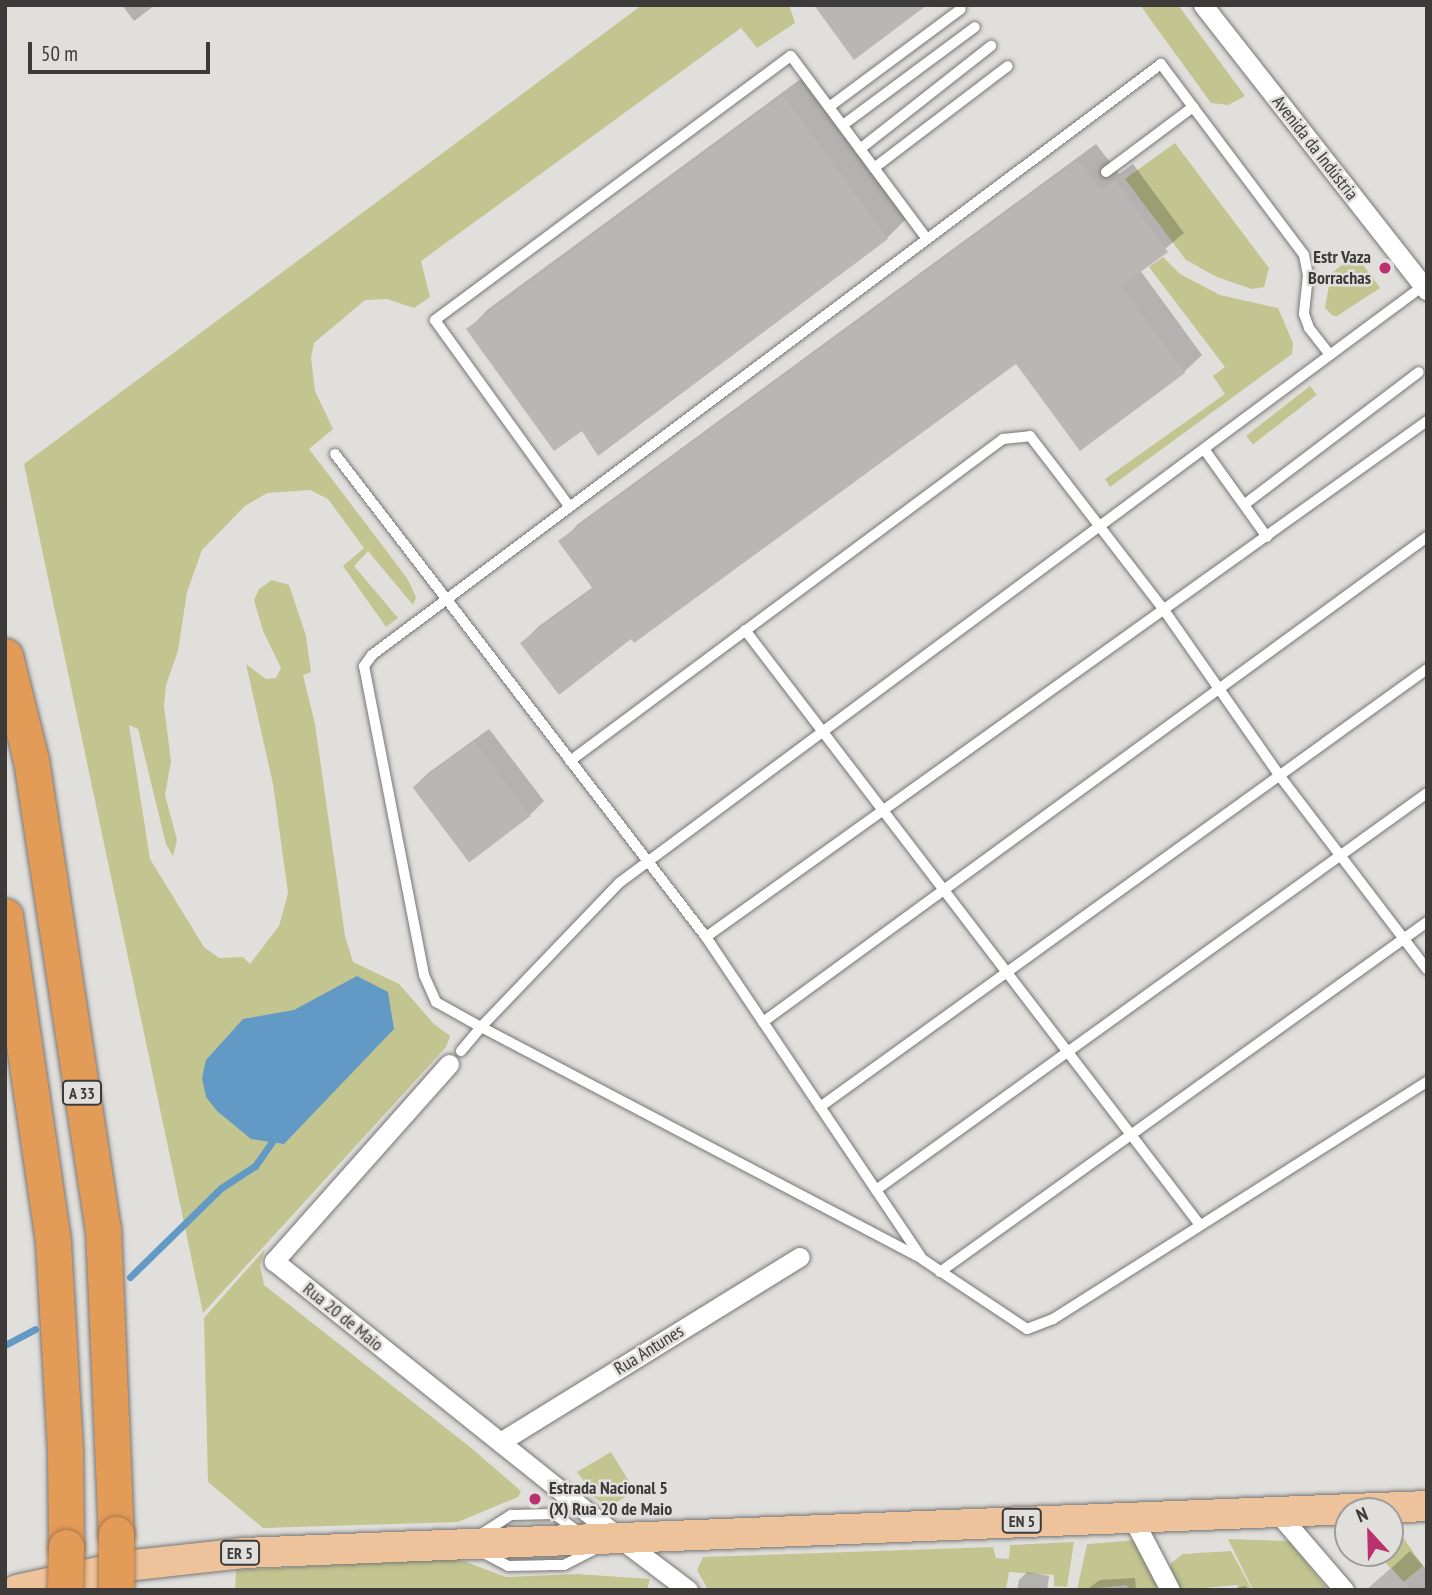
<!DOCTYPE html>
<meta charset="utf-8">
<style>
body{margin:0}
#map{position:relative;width:1432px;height:1595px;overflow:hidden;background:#e1dfdc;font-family:"PT Sans Narrow",sans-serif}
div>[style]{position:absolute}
.green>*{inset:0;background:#c2c58f;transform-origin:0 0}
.water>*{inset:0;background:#629ac5}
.shadow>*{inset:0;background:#0003}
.stream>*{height:7px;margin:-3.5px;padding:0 3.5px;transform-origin:3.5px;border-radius:3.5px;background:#629ac5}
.building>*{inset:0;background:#b9b6b4;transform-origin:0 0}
.roads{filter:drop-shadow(0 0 2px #787674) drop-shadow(0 0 2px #787674)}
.lane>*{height:10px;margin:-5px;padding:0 5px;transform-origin:5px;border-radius:5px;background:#fff}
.street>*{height:19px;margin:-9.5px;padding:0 9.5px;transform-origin:9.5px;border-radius:9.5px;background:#fff}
.primary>*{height:30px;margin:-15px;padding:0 15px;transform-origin:15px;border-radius:15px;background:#eec39b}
.highway>*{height:35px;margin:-17.5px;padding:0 17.5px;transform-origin:17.5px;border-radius:17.5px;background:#e39b58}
.bridges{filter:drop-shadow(0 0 2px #a9794e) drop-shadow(0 0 2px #a9794e)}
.highway-bridge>*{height:35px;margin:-17.5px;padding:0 17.5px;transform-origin:17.5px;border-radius:17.5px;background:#e39b58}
.dots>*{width:19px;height:19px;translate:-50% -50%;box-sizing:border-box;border:4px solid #e1dfdc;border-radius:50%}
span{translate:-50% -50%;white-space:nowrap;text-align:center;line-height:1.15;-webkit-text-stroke:5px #e1dfdc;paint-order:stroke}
.shield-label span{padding:2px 5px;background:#e1dfdc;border:2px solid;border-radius:5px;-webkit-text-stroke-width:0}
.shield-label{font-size:16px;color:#3c3b3a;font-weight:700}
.street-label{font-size:18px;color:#3c3b3a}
.poi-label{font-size:18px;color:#3c3b3a;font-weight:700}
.right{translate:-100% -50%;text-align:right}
.left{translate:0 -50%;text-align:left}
.frame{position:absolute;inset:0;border:7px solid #3c3b3a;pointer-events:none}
.north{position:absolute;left:1334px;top:1497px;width:70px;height:70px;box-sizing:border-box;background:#e1dfdc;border:2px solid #9f9d9b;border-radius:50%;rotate:338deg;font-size:19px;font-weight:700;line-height:28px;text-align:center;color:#3c3b3a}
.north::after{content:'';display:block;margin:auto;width:24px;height:32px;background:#ba316e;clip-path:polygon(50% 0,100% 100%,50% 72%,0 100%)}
.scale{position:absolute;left:28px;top:42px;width:182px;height:32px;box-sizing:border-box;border:4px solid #3c3b3a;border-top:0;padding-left:9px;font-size:21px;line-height:24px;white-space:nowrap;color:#3c3b3a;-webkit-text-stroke:5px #e1dfdc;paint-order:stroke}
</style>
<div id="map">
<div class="green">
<i style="clip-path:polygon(642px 5px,789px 5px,795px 23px,757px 48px,741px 28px,421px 261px,430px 297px,414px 308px,387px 299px,365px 300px,314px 343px,311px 358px,315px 391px,333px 429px,309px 449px,407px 578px,416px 597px,413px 605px,368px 551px,354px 566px,398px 618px,386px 627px,343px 566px,364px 548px,328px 499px,310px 490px,267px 493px,245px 506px,202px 550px,187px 592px,178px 651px,166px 685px,164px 706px,171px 761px,165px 795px,177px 840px,173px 856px,166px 844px,138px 729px,129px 725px,150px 859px,204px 947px,219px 958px,243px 957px,250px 964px,279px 926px,288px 893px,273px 784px,246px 664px,266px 679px,276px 678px,281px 668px,263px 631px,254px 600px,259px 589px,272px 580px,289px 585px,306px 636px,311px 672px,303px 675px,315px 724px,345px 936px,353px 962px,399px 984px,434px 1024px,450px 1036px,446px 1047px,203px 1313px,24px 464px)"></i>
<i style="clip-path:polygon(1140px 5px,1178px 5px,1245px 96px,1228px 105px,1211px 103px)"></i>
<i style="clip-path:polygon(1175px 143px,1269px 268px,1264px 287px,1252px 289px,1217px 277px,1186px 260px,1125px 179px)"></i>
<i style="clip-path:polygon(1355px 254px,1380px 288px,1337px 316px,1333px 316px,1325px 308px,1331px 274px)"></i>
<i style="clip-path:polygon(1163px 257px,1180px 274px,1220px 295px,1278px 308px,1293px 343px,1292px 354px,1110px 487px,1105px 479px,1225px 394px,1213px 376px,1225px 367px,1149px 267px)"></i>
<i style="left:1310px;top:386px;width:11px;height:81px;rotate:52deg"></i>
<i style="clip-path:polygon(265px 1249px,260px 1265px,264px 1285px,470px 1447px,521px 1491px,518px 1497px,458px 1522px,263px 1528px,208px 1482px,204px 1318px)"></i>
<i style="clip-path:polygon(611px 1452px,635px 1491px,612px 1505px,616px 1513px,580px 1487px,585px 1483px,577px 1472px)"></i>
<i style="clip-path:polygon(1402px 1536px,1423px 1566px,1403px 1582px,1377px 1553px,1390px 1553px,1390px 1537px)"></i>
<i style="clip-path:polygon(1228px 1539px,1289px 1541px,1328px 1590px,1253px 1590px)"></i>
<i style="clip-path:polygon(1137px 1540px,1163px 1590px,1128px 1590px,1127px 1585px,1077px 1590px,1087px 1544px)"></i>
<i style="clip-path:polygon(1074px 1542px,1067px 1587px,1054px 1586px,1054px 1575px,1009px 1572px,1006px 1590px,708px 1590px,697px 1570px,703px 1557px,993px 1547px,996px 1558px,1009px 1559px,1010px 1545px)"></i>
<i style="clip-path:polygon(1231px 1551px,1252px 1590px,1239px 1590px,1237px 1585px,1181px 1590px,1170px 1569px,1171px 1563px,1183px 1554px)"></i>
<i style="clip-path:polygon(458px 1559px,506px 1577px,577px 1574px,650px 1579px,647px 1590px,235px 1590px,236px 1570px)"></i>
</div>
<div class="water">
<i style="clip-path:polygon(357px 976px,388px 992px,394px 1029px,284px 1144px,251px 1139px,217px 1111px,206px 1097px,202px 1078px,206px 1060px,243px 1019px,294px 1010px)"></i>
</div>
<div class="shadow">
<i style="clip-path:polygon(122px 5px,155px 5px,134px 21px)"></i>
<i style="clip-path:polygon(802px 78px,906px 219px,887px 238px,582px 429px,469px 329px,487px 310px)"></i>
<i style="clip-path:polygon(1096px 144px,1119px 174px,1133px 164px,1184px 233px,1140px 270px,1202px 355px,1184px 372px,1016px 361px,631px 637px,522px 643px,539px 626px,593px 587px,561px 542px,578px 524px)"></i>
<i style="clip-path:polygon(489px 729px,544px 801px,530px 815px,414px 787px,428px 773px)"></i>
<i style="clip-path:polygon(1410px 1551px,1427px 1570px,1427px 1590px,1368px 1590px)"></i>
<i style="clip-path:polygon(1027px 1572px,1049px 1576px,1047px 1590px,1017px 1590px,1019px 1580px)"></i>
<i style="clip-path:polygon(1135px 1578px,1136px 1590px,1086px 1590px,1100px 1580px)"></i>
<i style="clip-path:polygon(1246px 1586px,1247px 1590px,1225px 1590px)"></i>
</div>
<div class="stream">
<i style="left:130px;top:1277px;width:127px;rotate:-44.4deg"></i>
<i style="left:221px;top:1188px;width:40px;rotate:-32.9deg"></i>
<i style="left:255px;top:1166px;width:29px;rotate:-55deg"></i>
<i style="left:5px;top:1345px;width:34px;rotate:-28deg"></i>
</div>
<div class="building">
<i style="clip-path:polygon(814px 5px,927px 5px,854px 60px)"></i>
<i style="clip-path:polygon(783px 95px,888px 239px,598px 456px,582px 431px,554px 451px,466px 329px)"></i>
<i style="clip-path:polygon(1078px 160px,1101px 190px,1115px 180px,1168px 252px,1121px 286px,1185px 373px,1080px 451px,1016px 364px,634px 643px,631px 639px,559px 695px,520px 643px,593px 589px,558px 541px)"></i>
<i style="left:474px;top:741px;width:94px;height:77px;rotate:53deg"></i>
<i style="clip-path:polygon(1391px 1568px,1411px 1590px,1366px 1590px)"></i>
</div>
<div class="roads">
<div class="lane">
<i style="left:829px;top:107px;width:164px;rotate:-36.6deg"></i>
<i style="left:1193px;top:107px;width:54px;rotate:-126.7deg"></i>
<i style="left:1161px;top:64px;width:986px;rotate:143.16deg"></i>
<i style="left:372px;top:655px;width:14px;rotate:126deg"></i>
<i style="left:364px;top:666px;width:315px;rotate:79deg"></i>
<i style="left:424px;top:975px;width:30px;rotate:66deg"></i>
<i style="left:436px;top:1002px;width:51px;rotate:29.1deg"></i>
<i style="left:481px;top:1027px;width:199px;rotate:-46.2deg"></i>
<i style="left:619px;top:883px;width:1001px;rotate:-36.6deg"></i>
<i style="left:843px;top:125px;width:164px;rotate:-36.6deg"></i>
<i style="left:860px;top:149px;width:167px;rotate:-38.2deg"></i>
<i style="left:874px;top:168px;width:168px;rotate:-37.3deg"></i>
<i style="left:1106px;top:172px;width:109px;rotate:-36.8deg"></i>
<i style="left:1193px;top:107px;width:185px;rotate:53.1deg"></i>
<i style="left:1304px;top:255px;width:20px;rotate:79deg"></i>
<i style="left:1308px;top:275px;width:39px;rotate:96deg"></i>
<i style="left:1304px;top:314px;width:15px;rotate:70deg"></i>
<i style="left:1309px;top:328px;width:34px;rotate:52deg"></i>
<i style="left:1204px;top:449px;width:108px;rotate:54.4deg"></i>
<i style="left:335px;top:454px;width:609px;rotate:52.47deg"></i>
<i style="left:706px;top:937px;width:384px;rotate:56.1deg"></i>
<i style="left:1245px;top:504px;width:218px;rotate:-37.2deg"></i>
<i style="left:569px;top:506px;width:229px;rotate:-125.8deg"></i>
<i style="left:435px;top:320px;width:443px;rotate:-36.6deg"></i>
<i style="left:791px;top:56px;width:228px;rotate:53.4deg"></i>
<i style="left:745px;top:630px;width:749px;rotate:52.59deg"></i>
<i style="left:570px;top:761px;width:540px;rotate:-36.64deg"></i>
<i style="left:1003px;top:439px;width:27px;rotate:-6deg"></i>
<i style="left:1030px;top:436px;width:220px;rotate:52.4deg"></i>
<i style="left:1164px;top:610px;width:201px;rotate:55.1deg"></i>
<i style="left:1279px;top:775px;width:244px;rotate:52.7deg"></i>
<i style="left:706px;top:937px;width:887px;rotate:-35.59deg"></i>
<i style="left:763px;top:1022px;width:822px;rotate:-36.15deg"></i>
<i style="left:461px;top:1051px;width:31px;rotate:-50deg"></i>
<i style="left:481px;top:1027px;width:498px;rotate:27.7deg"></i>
<i style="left:922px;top:1259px;width:126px;rotate:33.7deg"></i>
<i style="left:1027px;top:1329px;width:28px;rotate:-21deg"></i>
<i style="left:1053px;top:1319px;width:443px;rotate:-32.4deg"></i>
<i style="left:820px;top:1107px;width:749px;rotate:-35.81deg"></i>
<i style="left:876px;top:1190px;width:679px;rotate:-35.77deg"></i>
<i style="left:940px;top:1272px;width:600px;rotate:-35.7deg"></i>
<i style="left:480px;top:1535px;width:37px;rotate:-33deg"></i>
<i style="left:511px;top:1515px;width:43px;rotate:-1.3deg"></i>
<i style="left:554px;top:1514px;width:31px;rotate:36deg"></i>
<i style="left:482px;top:1552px;width:30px;rotate:28deg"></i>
<i style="left:508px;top:1566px;width:39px;rotate:-1deg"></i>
<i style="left:547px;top:1565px;width:17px"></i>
<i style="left:564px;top:1565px;width:35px;rotate:-27deg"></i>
</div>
<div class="street">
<i style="left:1203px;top:5px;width:363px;rotate:51.9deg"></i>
<i style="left:449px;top:1064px;width:264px;rotate:131.6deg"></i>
<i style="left:274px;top:1261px;width:441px;rotate:38.7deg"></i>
<i style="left:618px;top:1537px;width:88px;rotate:37.1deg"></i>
<i style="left:500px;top:1442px;width:352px;rotate:-31.7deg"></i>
<i style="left:1277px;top:1512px;width:103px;rotate:49.3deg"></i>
<i style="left:1132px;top:1517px;width:82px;rotate:62.5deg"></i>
</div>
<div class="primary">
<i style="left:17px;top:1590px;width:112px;rotate:-12.4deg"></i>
<i style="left:126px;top:1566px;width:118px;rotate:-6.3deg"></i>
<i style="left:243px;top:1553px;width:1185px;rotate:-2.27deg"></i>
</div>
<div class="highway">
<i style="left:5px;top:656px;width:107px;rotate:76deg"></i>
<i style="left:31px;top:760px;width:474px;rotate:81.3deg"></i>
<i style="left:103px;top:1228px;width:306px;rotate:87.6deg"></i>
<i style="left:5px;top:916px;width:330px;rotate:81.6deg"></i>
<i style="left:53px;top:1242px;width:211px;rotate:86.7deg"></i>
<i style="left:65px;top:1453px;width:94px;rotate:89.4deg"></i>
</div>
</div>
<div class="bridges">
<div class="highway-bridge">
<i style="left:116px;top:1534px;width:54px;rotate:90deg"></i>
<i style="left:65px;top:1590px;width:43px;rotate:-88.7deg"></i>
</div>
</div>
<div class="dots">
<i style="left:1385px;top:268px;background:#ba316e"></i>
<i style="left:535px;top:1499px;background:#ba316e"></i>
</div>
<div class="shield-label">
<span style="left:82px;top:1093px">A 33</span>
<span style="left:1022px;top:1521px">EN 5</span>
<span style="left:240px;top:1553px">ER 5</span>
</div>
<div class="street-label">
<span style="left:1315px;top:148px;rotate:52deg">Avenida da Indústria</span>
<span style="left:343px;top:1317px;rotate:39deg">Rua 20 de Maio</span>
<span style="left:649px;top:1350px;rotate:-32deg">Rua Antunes</span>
</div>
<div class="poi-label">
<span class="right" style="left:1371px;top:268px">Estr Vaza<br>Borrachas</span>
<span class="left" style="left:549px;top:1499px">Estrada Nacional 5<br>(X) Rua 20 de Maio</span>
</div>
<div class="frame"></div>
<div class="north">N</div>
<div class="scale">50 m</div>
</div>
